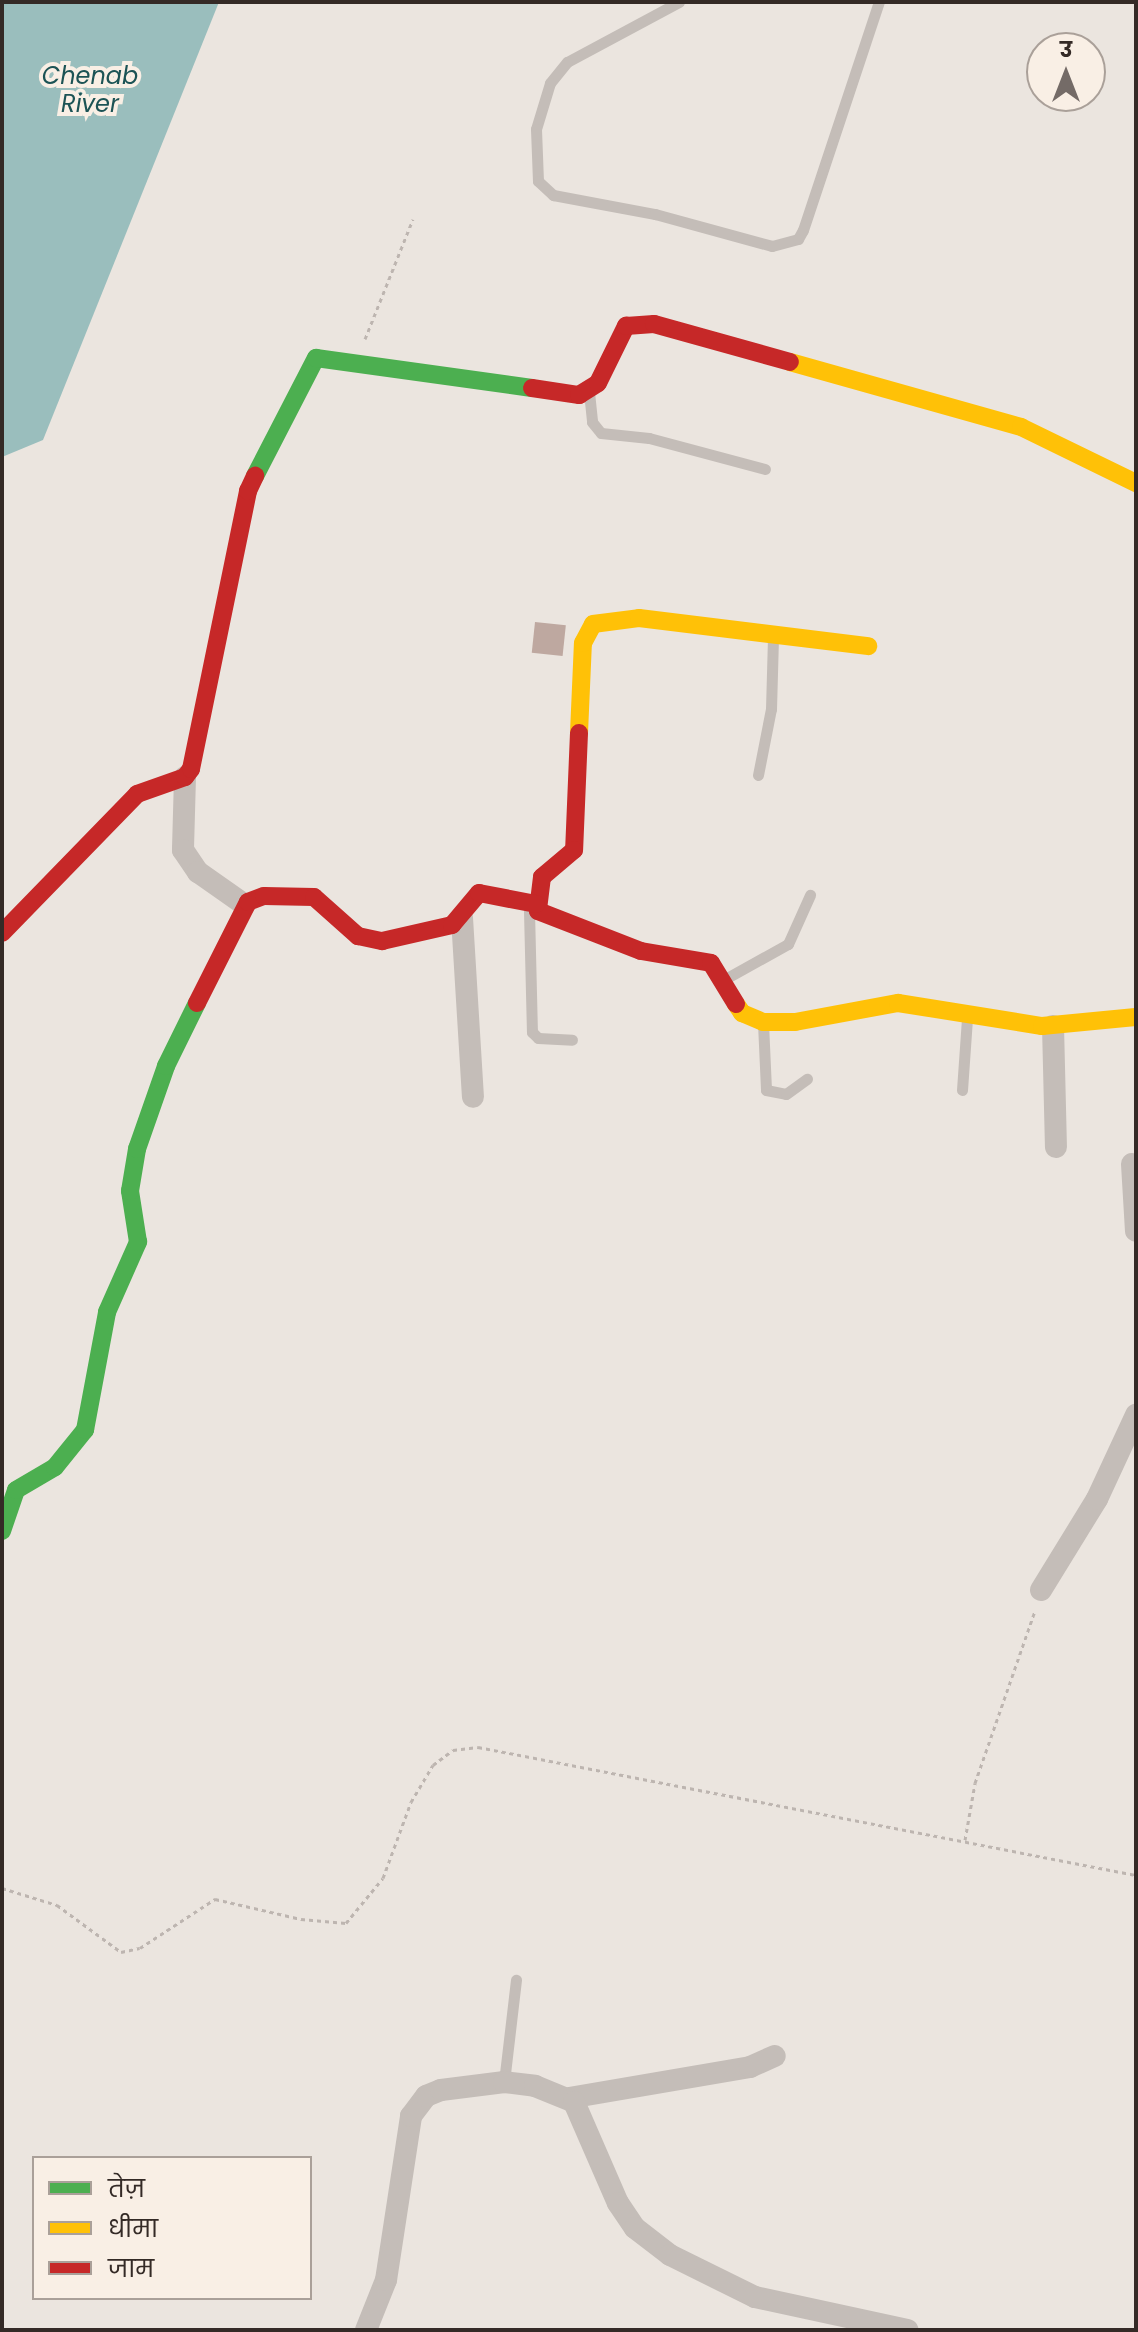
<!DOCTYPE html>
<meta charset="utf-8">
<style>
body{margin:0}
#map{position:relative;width:1138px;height:2332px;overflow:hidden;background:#ebe5df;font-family:Poppins,"Noto Sans Devanagari",sans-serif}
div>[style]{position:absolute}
.water>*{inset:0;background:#9abebd}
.building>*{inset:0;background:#bea8a0;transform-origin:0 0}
.path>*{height:3px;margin-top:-1.5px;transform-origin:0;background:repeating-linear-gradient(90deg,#bdb5b0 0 4px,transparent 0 8px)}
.lane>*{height:11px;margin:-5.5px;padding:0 5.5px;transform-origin:5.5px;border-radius:5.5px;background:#c4bdb8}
.street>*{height:22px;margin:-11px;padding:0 11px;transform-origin:11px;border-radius:11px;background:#c4bdb8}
.fast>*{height:18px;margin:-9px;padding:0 9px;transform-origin:9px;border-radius:9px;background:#4caf50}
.slow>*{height:18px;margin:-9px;padding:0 9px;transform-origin:9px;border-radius:9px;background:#ffc107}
.jam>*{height:18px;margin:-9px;padding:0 9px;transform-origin:9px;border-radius:9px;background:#c62828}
span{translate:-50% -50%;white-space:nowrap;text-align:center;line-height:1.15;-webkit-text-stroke:8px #f9efe5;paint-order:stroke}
.water-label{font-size:24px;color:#1c5355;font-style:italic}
.frame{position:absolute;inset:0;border:4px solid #342a26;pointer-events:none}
.legend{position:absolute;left:32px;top:2156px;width:280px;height:144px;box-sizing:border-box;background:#f9efe5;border:2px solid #aaa099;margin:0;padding:10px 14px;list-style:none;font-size:24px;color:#342a26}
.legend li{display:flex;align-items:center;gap:16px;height:40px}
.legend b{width:40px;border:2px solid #aaa099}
.north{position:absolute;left:1026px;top:32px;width:80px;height:80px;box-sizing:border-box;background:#f9efe5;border:2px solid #aaa099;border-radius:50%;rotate:0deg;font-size:22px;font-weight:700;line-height:32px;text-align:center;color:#342a26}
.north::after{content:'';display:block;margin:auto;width:28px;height:36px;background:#746b67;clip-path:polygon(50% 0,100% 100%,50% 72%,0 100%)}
</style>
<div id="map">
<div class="water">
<i style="clip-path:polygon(2px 2px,219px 2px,43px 440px,2px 457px)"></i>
</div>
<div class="building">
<i style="left:535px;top:622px;width:31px;height:31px;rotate:6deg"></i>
</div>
<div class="path">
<i style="left:365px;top:339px;width:129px;rotate:-68.2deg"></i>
<i style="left:965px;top:1840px;width:58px;rotate:-80deg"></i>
<i style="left:975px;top:1783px;width:182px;rotate:-70.8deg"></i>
<i style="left:2px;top:1888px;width:58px;rotate:17.2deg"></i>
<i style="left:57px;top:1905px;width:79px;rotate:36.3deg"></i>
<i style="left:121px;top:1952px;width:19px;rotate:-12deg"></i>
<i style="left:140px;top:1948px;width:90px;rotate:-33.2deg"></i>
<i style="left:215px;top:1899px;width:88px;rotate:13.1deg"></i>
<i style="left:301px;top:1919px;width:45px;rotate:5.1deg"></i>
<i style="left:346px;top:1923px;width:58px;rotate:-50.6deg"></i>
<i style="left:383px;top:1878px;width:81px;rotate:-69.8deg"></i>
<i style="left:411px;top:1802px;width:43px;rotate:-59.3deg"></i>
<i style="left:433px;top:1765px;width:25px;rotate:-37deg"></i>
<i style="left:453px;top:1750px;width:25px;rotate:-7deg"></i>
<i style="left:478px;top:1747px;width:670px;rotate:11.01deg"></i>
</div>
<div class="lane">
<i style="left:679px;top:2px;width:127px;rotate:151.8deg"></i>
<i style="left:567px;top:62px;width:27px;rotate:129deg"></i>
<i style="left:550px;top:83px;width:48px;rotate:106.9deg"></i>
<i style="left:536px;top:129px;width:52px;rotate:87.8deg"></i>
<i style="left:538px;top:181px;width:21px;rotate:43deg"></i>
<i style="left:553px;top:195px;width:104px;rotate:10.6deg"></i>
<i style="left:655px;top:214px;width:121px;rotate:15.3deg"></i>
<i style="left:772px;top:246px;width:27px;rotate:-15deg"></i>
<i style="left:798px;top:239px;width:10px;rotate:-61deg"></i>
<i style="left:803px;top:230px;width:240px;rotate:-71.6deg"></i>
<i style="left:589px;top:392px;width:30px;rotate:84deg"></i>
<i style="left:592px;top:422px;width:14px;rotate:51deg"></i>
<i style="left:601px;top:433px;width:48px;rotate:5.9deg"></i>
<i style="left:649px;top:438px;width:120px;rotate:15deg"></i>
<i style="left:758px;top:775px;width:67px;rotate:-78.9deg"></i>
<i style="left:771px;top:709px;width:72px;rotate:-88.4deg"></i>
<i style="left:529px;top:911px;width:121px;rotate:88.6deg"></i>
<i style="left:532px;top:1032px;width:8px;rotate:45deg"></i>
<i style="left:538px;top:1038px;width:34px;rotate:3deg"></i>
<i style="left:725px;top:979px;width:72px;rotate:-29.1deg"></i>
<i style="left:788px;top:944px;width:54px;rotate:-65.8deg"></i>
<i style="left:763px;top:1023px;width:67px;rotate:87.4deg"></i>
<i style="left:766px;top:1090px;width:20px;rotate:11deg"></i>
<i style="left:786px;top:1094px;width:26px;rotate:-36deg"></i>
<i style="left:962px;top:1090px;width:72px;rotate:-86deg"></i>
<i style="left:504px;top:2082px;width:103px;rotate:-83.3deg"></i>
</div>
<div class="street">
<i style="left:185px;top:777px;width:73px;rotate:91.6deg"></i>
<i style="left:183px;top:850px;width:27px;rotate:56deg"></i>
<i style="left:198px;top:872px;width:57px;rotate:35.1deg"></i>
<i style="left:462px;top:918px;width:179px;rotate:86.5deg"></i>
<i style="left:1053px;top:1026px;width:121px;rotate:88.6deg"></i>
<i style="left:1132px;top:1164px;width:67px;rotate:86.6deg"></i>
<i style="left:1041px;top:1590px;width:107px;rotate:-58.4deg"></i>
<i style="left:1097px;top:1499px;width:93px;rotate:-65.1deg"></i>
<i style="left:569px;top:2098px;width:184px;rotate:-9.7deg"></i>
<i style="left:750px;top:2067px;width:27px;rotate:-24deg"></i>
<i style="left:366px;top:2330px;width:54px;rotate:-68.2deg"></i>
<i style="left:386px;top:2280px;width:166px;rotate:-81.3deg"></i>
<i style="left:411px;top:2116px;width:25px;rotate:-53deg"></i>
<i style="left:426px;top:2096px;width:16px;rotate:-22deg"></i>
<i style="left:441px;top:2090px;width:64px;rotate:-7.2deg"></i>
<i style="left:504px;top:2082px;width:31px;rotate:7deg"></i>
<i style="left:535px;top:2086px;width:42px;rotate:22.3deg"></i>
<i style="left:574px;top:2102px;width:110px;rotate:66.5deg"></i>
<i style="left:618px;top:2203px;width:30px;rotate:56deg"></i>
<i style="left:635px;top:2228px;width:44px;rotate:37.6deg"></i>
<i style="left:670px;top:2255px;width:95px;rotate:26.3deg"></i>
<i style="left:755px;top:2297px;width:156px;rotate:12.2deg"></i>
</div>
<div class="fast">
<i style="left:255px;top:476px;width:133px;rotate:-62.7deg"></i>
<i style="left:316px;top:358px;width:218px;rotate:7.9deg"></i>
<i style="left:2px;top:1531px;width:43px;rotate:-71.1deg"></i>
<i style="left:16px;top:1490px;width:45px;rotate:-30.5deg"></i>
<i style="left:55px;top:1467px;width:48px;rotate:-51deg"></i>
<i style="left:85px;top:1430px;width:120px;rotate:-79.4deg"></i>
<i style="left:107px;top:1312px;width:77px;rotate:-66.1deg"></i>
<i style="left:138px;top:1242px;width:52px;rotate:-98.9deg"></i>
<i style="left:130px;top:1191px;width:43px;rotate:-80.5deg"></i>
<i style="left:137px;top:1149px;width:88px;rotate:-70.7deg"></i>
<i style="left:166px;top:1066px;width:70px;rotate:-63.8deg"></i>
</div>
<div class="slow">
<i style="left:790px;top:362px;width:240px;rotate:15.7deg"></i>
<i style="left:1021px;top:427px;width:128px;rotate:26deg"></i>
<i style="left:579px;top:733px;width:90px;rotate:-87.5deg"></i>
<i style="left:583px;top:643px;width:21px;rotate:-62deg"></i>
<i style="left:593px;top:624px;width:46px;rotate:-7.4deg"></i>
<i style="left:639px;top:618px;width:231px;rotate:7deg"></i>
<i style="left:736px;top:1004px;width:11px;rotate:56deg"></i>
<i style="left:742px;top:1013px;width:23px;rotate:23deg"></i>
<i style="left:763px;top:1022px;width:32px"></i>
<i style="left:795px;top:1022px;width:105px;rotate:-10.5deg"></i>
<i style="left:898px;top:1003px;width:146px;rotate:9.1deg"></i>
<i style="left:1042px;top:1026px;width:94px;rotate:-5.5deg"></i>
</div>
<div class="jam">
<i style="left:532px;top:388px;width:48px;rotate:8.5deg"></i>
<i style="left:579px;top:395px;width:22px;rotate:-32deg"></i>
<i style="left:598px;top:383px;width:64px;rotate:-63.8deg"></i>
<i style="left:626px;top:326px;width:28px;rotate:-4deg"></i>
<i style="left:654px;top:324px;width:141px;rotate:15.6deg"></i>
<i style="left:579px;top:733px;width:117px;rotate:92.4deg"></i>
<i style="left:574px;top:850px;width:42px;rotate:139.8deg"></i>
<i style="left:542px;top:877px;width:34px;rotate:97deg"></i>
<i style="left:538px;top:911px;width:110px;rotate:21.2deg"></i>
<i style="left:641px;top:951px;width:71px;rotate:9.7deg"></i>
<i style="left:711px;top:963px;width:48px;rotate:58.6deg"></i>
<i style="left:2px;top:933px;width:194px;rotate:-45.8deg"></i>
<i style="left:137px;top:794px;width:51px;rotate:-19.5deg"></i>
<i style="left:185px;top:777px;width:10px;rotate:-53deg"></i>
<i style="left:191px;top:769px;width:284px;rotate:-78.4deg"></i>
<i style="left:248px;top:491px;width:17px;rotate:-65deg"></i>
<i style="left:197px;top:1003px;width:113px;rotate:-63.2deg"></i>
<i style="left:248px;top:902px;width:17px;rotate:-21deg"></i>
<i style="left:264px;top:896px;width:50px;rotate:1.1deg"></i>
<i style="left:314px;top:897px;width:59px;rotate:41.6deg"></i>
<i style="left:358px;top:936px;width:25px;rotate:12deg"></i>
<i style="left:382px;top:941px;width:72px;rotate:-12.9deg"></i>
<i style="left:452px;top:925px;width:42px;rotate:-49.8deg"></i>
<i style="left:479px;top:893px;width:58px;rotate:10.9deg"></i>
</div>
<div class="water-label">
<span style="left:90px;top:90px">Chenab<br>River</span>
</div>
<div class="frame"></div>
<ul class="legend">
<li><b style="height:10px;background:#4caf50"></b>तेज़</li>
<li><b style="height:10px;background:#ffc107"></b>धीमा</li>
<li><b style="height:10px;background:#c62828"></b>जाम</li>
</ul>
<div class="north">उ</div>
</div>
